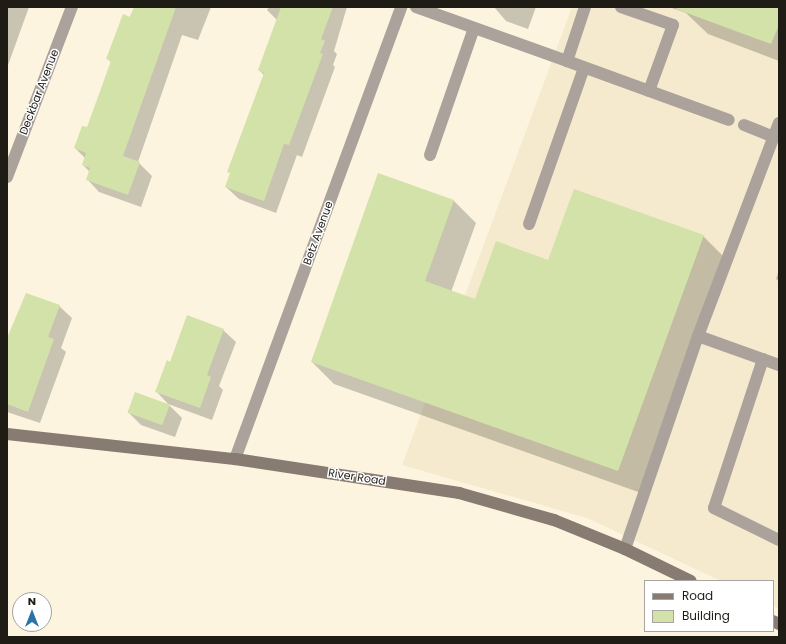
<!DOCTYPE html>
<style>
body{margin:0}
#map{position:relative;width:786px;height:644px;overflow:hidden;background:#fcf4df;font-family:Poppins,sans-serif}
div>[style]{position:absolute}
.built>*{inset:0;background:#f5eace}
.shadow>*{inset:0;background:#0003}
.building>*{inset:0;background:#d2e2a8;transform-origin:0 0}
.lane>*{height:12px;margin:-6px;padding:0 6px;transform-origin:6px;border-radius:6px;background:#aba29c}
.street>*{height:12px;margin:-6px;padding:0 6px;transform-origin:6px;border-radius:6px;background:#aba29c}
.secondary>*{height:12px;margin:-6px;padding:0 6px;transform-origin:6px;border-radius:6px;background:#877b72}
span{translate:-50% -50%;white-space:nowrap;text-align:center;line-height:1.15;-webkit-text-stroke:3px #fff;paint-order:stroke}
.street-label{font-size:11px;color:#1f1c15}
.frame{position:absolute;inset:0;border:8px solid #1f1c15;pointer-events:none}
.legend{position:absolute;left:644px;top:580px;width:130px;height:52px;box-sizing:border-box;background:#fff;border:1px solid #a5a4a1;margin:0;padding:5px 7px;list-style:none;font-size:12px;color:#1f1c15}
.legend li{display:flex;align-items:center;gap:8px;height:20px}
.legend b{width:20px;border:1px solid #a5a4a1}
.north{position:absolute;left:12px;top:592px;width:40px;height:40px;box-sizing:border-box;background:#fff;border:1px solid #a5a4a1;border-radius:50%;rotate:0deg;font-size:11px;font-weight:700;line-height:16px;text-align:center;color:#1f1c15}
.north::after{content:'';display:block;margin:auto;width:14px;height:18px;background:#2b72a7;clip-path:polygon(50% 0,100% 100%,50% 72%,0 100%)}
</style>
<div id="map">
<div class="built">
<i style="clip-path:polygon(572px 7px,779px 7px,779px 609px,773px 606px,773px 581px,721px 581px,587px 518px,402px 465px)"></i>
</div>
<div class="shadow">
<i style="clip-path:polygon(7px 7px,29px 7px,7px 68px)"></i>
<i style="clip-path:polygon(135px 7px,211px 7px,198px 40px,182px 35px,138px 162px,152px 176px,141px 207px,99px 192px,87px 179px,90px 172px,83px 165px,85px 158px,75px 148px,87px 129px,111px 62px,108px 59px)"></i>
<i style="clip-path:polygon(269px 7px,347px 7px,334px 51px,337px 54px,333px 65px,335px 67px,302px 157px,297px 155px,276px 213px,239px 199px,226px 187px,264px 75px,259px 70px,277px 20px,267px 10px)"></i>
<i style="clip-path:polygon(494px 7px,536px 7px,528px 29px,506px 21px)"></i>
<i style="clip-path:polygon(669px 7px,779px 7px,779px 61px,708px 34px,686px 13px)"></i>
<i style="clip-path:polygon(379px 174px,454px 201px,476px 223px,451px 292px,476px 300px,549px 261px,703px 236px,725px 258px,641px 493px,334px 384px,312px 362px)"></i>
<i style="clip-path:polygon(779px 270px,779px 281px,776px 279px)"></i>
<i style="clip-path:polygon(59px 306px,72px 318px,61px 348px,66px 352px,40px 423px,7px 412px,7px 342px)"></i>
<i style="clip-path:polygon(223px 330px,236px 342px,219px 386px,223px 390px,212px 420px,168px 404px,156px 391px,170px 363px)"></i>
<i style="clip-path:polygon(136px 393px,170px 406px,182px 418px,175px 437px,141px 425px,128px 412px)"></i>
</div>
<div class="building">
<i style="clip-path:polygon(134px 7px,176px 7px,123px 156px,140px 162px,128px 195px,86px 180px,90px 168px,82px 165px,86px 153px,74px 148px,82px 126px,87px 127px,111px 61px,106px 59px,123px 14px,130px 17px)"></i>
<i style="clip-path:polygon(281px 7px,333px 7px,321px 39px,325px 41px,320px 53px,323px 54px,289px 145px,284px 144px,264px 201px,225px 187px,230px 173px,227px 172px,264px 73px,258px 70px)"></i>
<i style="clip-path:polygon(677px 7px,779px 7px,779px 25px,771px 44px,676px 9px)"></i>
<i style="clip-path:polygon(378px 173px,454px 200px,425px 281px,475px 299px,496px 241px,548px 260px,574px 189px,704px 235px,618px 471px,311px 362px)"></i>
<i style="clip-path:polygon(26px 293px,60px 305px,48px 337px,54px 339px,28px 412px,7px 404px,7px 338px)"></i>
<i style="clip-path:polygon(187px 315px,224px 329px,207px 375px,211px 377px,200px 408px,155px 392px,167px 360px,170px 362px)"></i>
<i style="left:135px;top:392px;width:37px;height:22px;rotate:20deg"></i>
</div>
<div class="lane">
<i style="left:416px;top:7px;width:160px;rotate:19.7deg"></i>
<i style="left:585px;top:7px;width:57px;rotate:108.4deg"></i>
<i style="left:567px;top:61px;width:172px;rotate:20deg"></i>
<i style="left:621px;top:7px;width:55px;rotate:19.1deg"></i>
<i style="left:673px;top:25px;width:70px;rotate:110deg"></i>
<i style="left:744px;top:125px;width:32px;rotate:22deg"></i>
<i style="left:430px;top:155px;width:134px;rotate:-70.9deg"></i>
<i style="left:529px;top:224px;width:165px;rotate:-70.6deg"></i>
<i style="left:698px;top:336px;width:86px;rotate:19.7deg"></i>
<i style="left:763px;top:359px;width:157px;rotate:108.2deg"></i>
<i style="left:714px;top:508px;width:72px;rotate:26.2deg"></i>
<i style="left:625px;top:549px;width:225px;rotate:-71.1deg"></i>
<i style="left:698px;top:336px;width:228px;rotate:-69.2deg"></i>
</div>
<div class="street">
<i style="left:7px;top:177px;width:182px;rotate:-69.1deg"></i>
<i style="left:235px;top:459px;width:482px;rotate:-69.8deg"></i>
</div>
<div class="secondary">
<i style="left:7px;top:434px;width:229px;rotate:6.3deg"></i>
<i style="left:235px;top:459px;width:227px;rotate:8.6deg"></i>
<i style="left:459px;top:493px;width:99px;rotate:15.9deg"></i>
<i style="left:554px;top:520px;width:77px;rotate:22.2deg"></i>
<i style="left:625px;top:549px;width:73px;rotate:25.9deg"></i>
<i style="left:773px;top:621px;width:7px;rotate:27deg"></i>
</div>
<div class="street-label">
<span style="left:39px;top:92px;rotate:-69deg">Deckbar Avenue</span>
<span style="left:318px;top:233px;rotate:-70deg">Betz Avenue</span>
<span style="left:357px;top:477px;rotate:9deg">River Road</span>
</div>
<div class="frame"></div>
<ul class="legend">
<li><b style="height:5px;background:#877b72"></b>Road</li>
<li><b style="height:11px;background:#d2e2a8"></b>Building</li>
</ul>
<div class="north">N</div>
</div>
